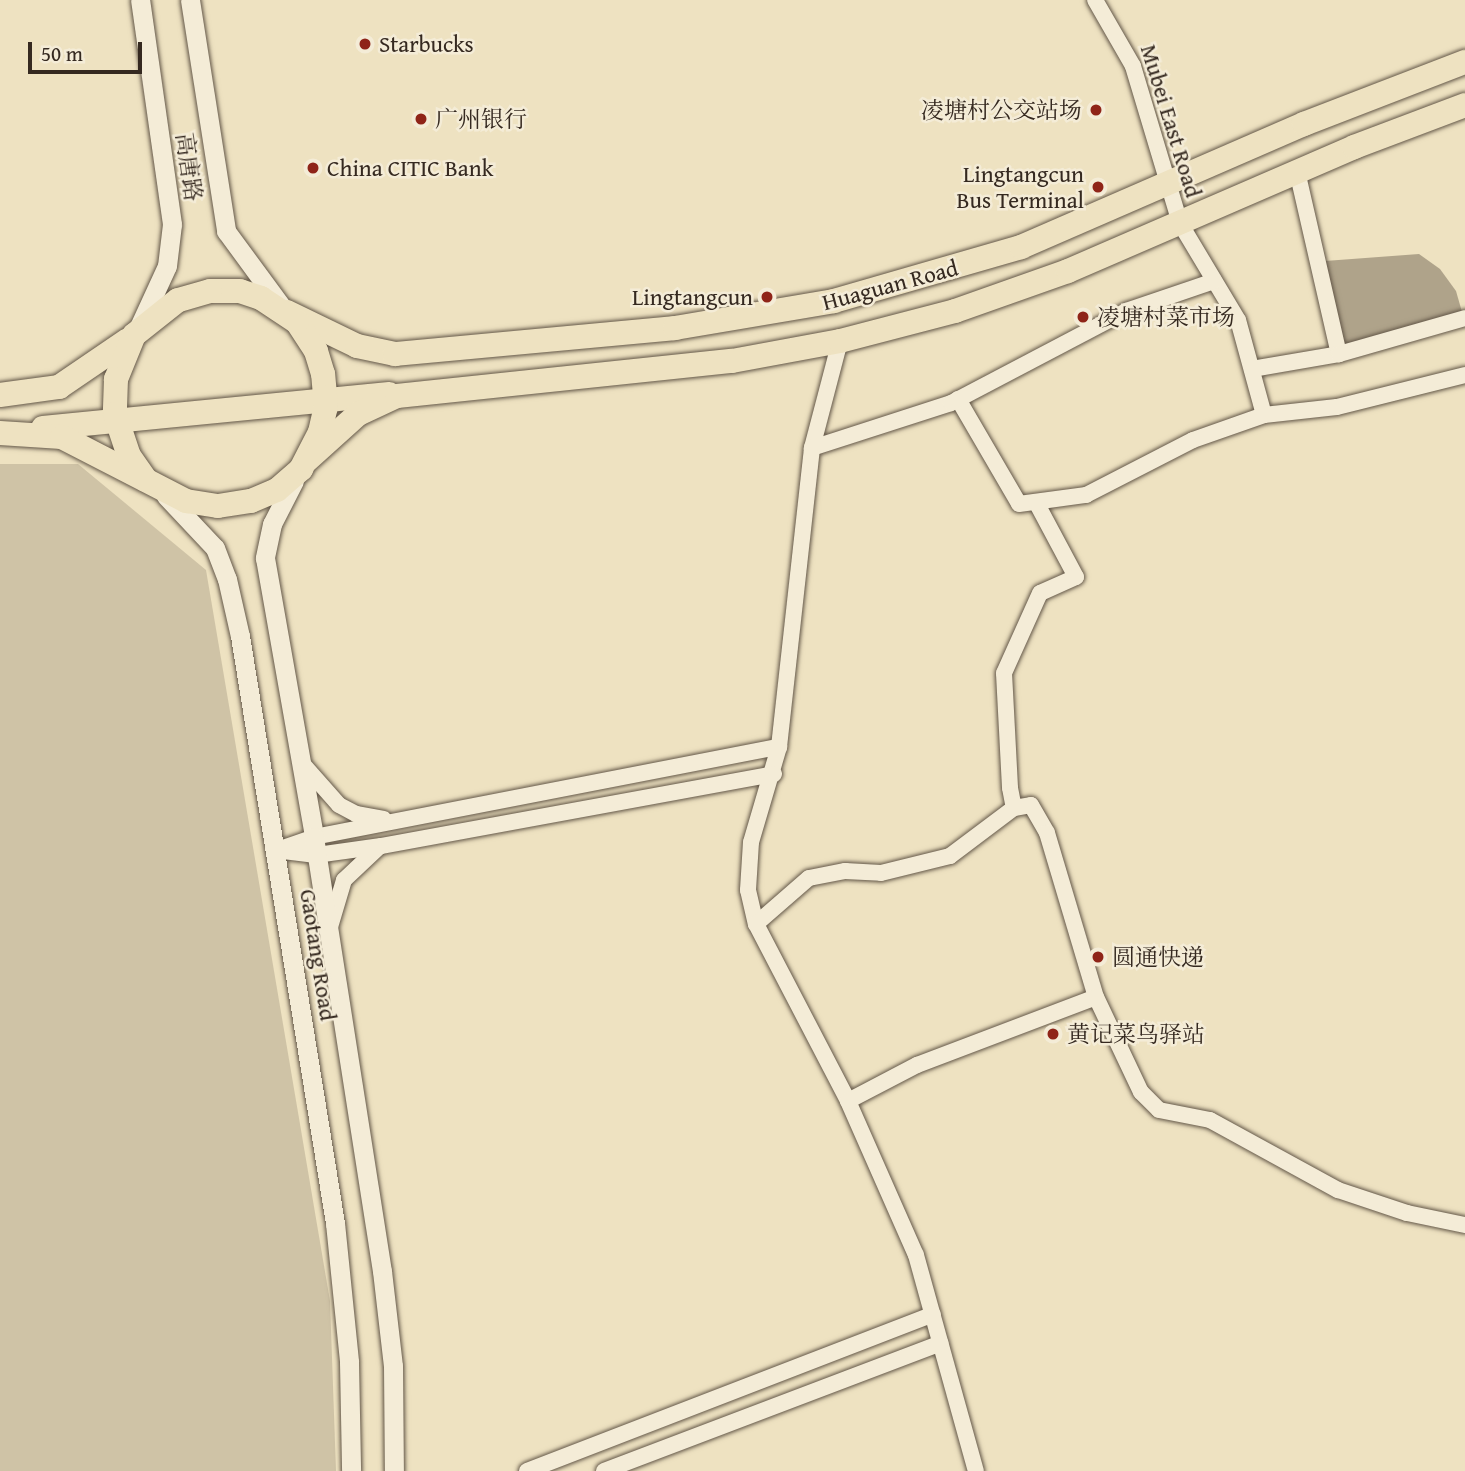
<!DOCTYPE html>
<meta charset="utf-8">
<style>
body{margin:0}
#map{position:relative;width:1465px;height:1471px;overflow:hidden;background:#eee2c1;font-family:"Gentium Book Plus","Noto Serif SC",serif}
div>[style]{position:absolute}
.green>*{inset:0;background:#cfc3a6}
.water>*{inset:0;background:#afa38a}
.roads{filter:drop-shadow(0 0 2px #635748) drop-shadow(0 0 2px #635748)}
.minor>*{height:16px;margin:-8px;padding:0 8px;transform-origin:8px;border-radius:8px;background:#f4ecd7}
.tertiary>*{height:19px;margin:-9.5px;padding:0 9.5px;transform-origin:9.5px;border-radius:9.5px;background:#f4ecd7}
.primary>*{height:24px;margin:-12px;padding:0 12px;transform-origin:12px;border-radius:12px;background:#eee2c1}
.dots>*{width:19px;height:19px;translate:-50% -50%;box-sizing:border-box;border:4px solid #f4ecd7;border-radius:50%}
span{translate:-50% -50%;white-space:nowrap;text-align:center;line-height:1.15;-webkit-text-stroke:5px #f4ecd7;paint-order:stroke}
.poi-label{font-size:23px;color:#352920}
.left{translate:0 -50%;text-align:left}
.right{translate:-100% -50%;text-align:right}
.street-label{font-size:23px;color:#352920}
.scale{position:absolute;left:28px;top:42px;width:114px;height:32px;box-sizing:border-box;border:4px solid #352920;border-top:0;padding-left:9px;font-size:21px;line-height:24px;white-space:nowrap;color:#352920;-webkit-text-stroke:5px #f4ecd7;paint-order:stroke}
</style>
<div id="map">
<div class="green">
<i style="clip-path:polygon(0 464px,78px 464px,206px 570px,330px 1301px,336px 1471px,0 1471px)"></i>
</div>
<div class="water">
<i style="clip-path:polygon(1419px 254px,1440px 269px,1456px 291px,1462px 312px,1343px 347px,1325px 261px)"></i>
</div>
<div class="roads">
<div class="minor">
<i style="left:1297px;top:171px;width:188px;rotate:77.1deg"></i>
<i style="left:840px;top:341px;width:111px;rotate:104.7deg"></i>
<i style="left:812px;top:448px;width:301px;rotate:96.3deg"></i>
<i style="left:779px;top:747px;width:99px;rotate:106.4deg"></i>
<i style="left:751px;top:842px;width:48px;rotate:93.6deg"></i>
<i style="left:748px;top:890px;width:35px;rotate:77deg"></i>
<i style="left:756px;top:924px;width:199px;rotate:62.5deg"></i>
<i style="left:848px;top:1101px;width:168px;rotate:66.2deg"></i>
<i style="left:916px;top:1255px;width:224px;rotate:74.5deg"></i>
<i style="left:1252px;top:369px;width:88px;rotate:-9.8deg"></i>
<i style="left:1339px;top:354px;width:131px;rotate:-15.9deg"></i>
<i style="left:958px;top:399px;width:121px;rotate:59.8deg"></i>
<i style="left:1019px;top:504px;width:68px;rotate:-7.7deg"></i>
<i style="left:1086px;top:495px;width:120px;rotate:-27.2deg"></i>
<i style="left:1193px;top:440px;width:75px;rotate:-19.4deg"></i>
<i style="left:1264px;top:415px;width:98px;rotate:-105.3deg"></i>
<i style="left:1238px;top:320px;width:113px;rotate:-120.9deg"></i>
<i style="left:1180px;top:223px;width:164px;rotate:-106.7deg"></i>
<i style="left:1133px;top:66px;width:76px;rotate:-119.9deg"></i>
<i style="left:1264px;top:415px;width:73px;rotate:-6.3deg"></i>
<i style="left:1337px;top:407px;width:132px;rotate:-14deg"></i>
<i style="left:812px;top:448px;width:146px;rotate:-17.9deg"></i>
<i style="left:951px;top:403px;width:198px;rotate:-27.7deg"></i>
<i style="left:1126px;top:311px;width:93px;rotate:-18.8deg"></i>
<i style="left:1036px;top:502px;width:85px;rotate:61.9deg"></i>
<i style="left:1076px;top:577px;width:39px;rotate:156deg"></i>
<i style="left:1040px;top:593px;width:88px;rotate:114.2deg"></i>
<i style="left:1004px;top:673px;width:115px;rotate:87deg"></i>
<i style="left:1010px;top:788px;width:20px;rotate:79deg"></i>
<i style="left:1014px;top:808px;width:17px;rotate:-10deg"></i>
<i style="left:1031px;top:805px;width:32px;rotate:60deg"></i>
<i style="left:1047px;top:833px;width:171px;rotate:73.4deg"></i>
<i style="left:1096px;top:997px;width:105px;rotate:64.7deg"></i>
<i style="left:1141px;top:1092px;width:25px;rotate:45deg"></i>
<i style="left:1159px;top:1110px;width:52px;rotate:11.1deg"></i>
<i style="left:1210px;top:1120px;width:146px;rotate:28.7deg"></i>
<i style="left:1338px;top:1190px;width:73px;rotate:18.4deg"></i>
<i style="left:1407px;top:1213px;width:59px;rotate:11.7deg"></i>
<i style="left:301px;top:762px;width:57px;rotate:48.5deg"></i>
<i style="left:339px;top:805px;width:19px;rotate:28deg"></i>
<i style="left:356px;top:814px;width:28px;rotate:10deg"></i>
<i style="left:774px;top:774px;width:400px;rotate:169.6deg"></i>
<i style="left:381px;top:846px;width:66px;rotate:172.1deg"></i>
<i style="left:316px;top:855px;width:39px;rotate:-173deg"></i>
<i style="left:277px;top:850px;width:39px;rotate:-19deg"></i>
<i style="left:314px;top:837px;width:474px;rotate:-11deg"></i>
<i style="left:756px;top:924px;width:70px;rotate:-41deg"></i>
<i style="left:809px;top:878px;width:37px;rotate:-11deg"></i>
<i style="left:845px;top:871px;width:36px;rotate:3deg"></i>
<i style="left:881px;top:873px;width:71px;rotate:-13.8deg"></i>
<i style="left:950px;top:856px;width:80px;rotate:-36.9deg"></i>
<i style="left:330px;top:927px;width:49px;rotate:-73.4deg"></i>
<i style="left:344px;top:880px;width:47px;rotate:-43.3deg"></i>
<i style="left:848px;top:1101px;width:78px;rotate:-27.6deg"></i>
<i style="left:917px;top:1065px;width:191px;rotate:-20.8deg"></i>
<i style="left:527px;top:1471px;width:435px;rotate:-21.1deg"></i>
<i style="left:604px;top:1471px;width:360px;rotate:-20.8deg"></i>
</div>
<div class="tertiary">
<i style="left:190px;top:0;width:234px;rotate:81.1deg"></i>
<i style="left:226px;top:231px;width:93px;rotate:53.7deg"></i>
<i style="left:138px;top:329px;width:69px;rotate:-65.3deg"></i>
<i style="left:167px;top:266px;width:42px;rotate:-83.2deg"></i>
<i style="left:172px;top:224px;width:226px;rotate:-98.1deg"></i>
<i style="left:294px;top:481px;width:48px;rotate:117.1deg"></i>
<i style="left:272px;top:524px;width:35px;rotate:102deg"></i>
<i style="left:265px;top:558px;width:283px;rotate:80deg"></i>
<i style="left:314px;top:837px;width:439px;rotate:81.1deg"></i>
<i style="left:382px;top:1271px;width:96px;rotate:83.4deg"></i>
<i style="left:393px;top:1366px;width:105px;rotate:89.5deg"></i>
<i style="left:166px;top:496px;width:71px;rotate:46.7deg"></i>
<i style="left:215px;top:548px;width:33px;rotate:69deg"></i>
<i style="left:227px;top:579px;width:58px;rotate:77.2deg"></i>
<i style="left:240px;top:636px;width:595px;rotate:80.81deg"></i>
<i style="left:335px;top:1223px;width:140px;rotate:84.2deg"></i>
<i style="left:349px;top:1362px;width:109px;rotate:88.9deg"></i>
</div>
<div class="primary">
<i style="left:287px;top:312px;width:78px;rotate:25.9deg"></i>
<i style="left:357px;top:346px;width:39px;rotate:12deg"></i>
<i style="left:395px;top:354px;width:281px;rotate:-5.3deg"></i>
<i style="left:675px;top:328px;width:161px;rotate:-9.6deg"></i>
<i style="left:834px;top:301px;width:195px;rotate:-16.1deg"></i>
<i style="left:1021px;top:247px;width:309px;rotate:-23.5deg"></i>
<i style="left:1304px;top:124px;width:173px;rotate:-21.1deg"></i>
<i style="left:0;top:395px;width:60px;rotate:-7.7deg"></i>
<i style="left:59px;top:387px;width:83px;rotate:-34.3deg"></i>
<i style="left:43px;top:428px;width:348px;rotate:-5.6deg"></i>
<i style="left:0;top:433px;width:62px;rotate:3.7deg"></i>
<i style="left:62px;top:437px;width:140px;rotate:27.3deg"></i>
<i style="left:186px;top:501px;width:32px;rotate:9deg"></i>
<i style="left:218px;top:506px;width:33px;rotate:-9deg"></i>
<i style="left:251px;top:501px;width:28px;rotate:-23deg"></i>
<i style="left:277px;top:490px;width:32px;rotate:-41deg"></i>
<i style="left:301px;top:469px;width:42px;rotate:-62.8deg"></i>
<i style="left:320px;top:432px;width:26px;rotate:-77deg"></i>
<i style="left:326px;top:407px;width:33px;rotate:-95deg"></i>
<i style="left:323px;top:374px;width:24px;rotate:-107deg"></i>
<i style="left:316px;top:351px;width:35px;rotate:-123deg"></i>
<i style="left:297px;top:322px;width:43px;rotate:-146.3deg"></i>
<i style="left:261px;top:298px;width:22px;rotate:-162deg"></i>
<i style="left:240px;top:291px;width:30px;rotate:180deg"></i>
<i style="left:210px;top:291px;width:33px;rotate:164deg"></i>
<i style="left:178px;top:300px;width:56px;rotate:141.5deg"></i>
<i style="left:134px;top:335px;width:48px;rotate:112.2deg"></i>
<i style="left:116px;top:379px;width:35px;rotate:92deg"></i>
<i style="left:115px;top:414px;width:44px;rotate:71.6deg"></i>
<i style="left:129px;top:456px;width:29px;rotate:55deg"></i>
<i style="left:307px;top:460px;width:69px;rotate:-42deg"></i>
<i style="left:358px;top:414px;width:43px;rotate:-24.8deg"></i>
<i style="left:397px;top:396px;width:337px;rotate:-6deg"></i>
<i style="left:732px;top:361px;width:110px;rotate:-10.5deg"></i>
<i style="left:840px;top:341px;width:119px;rotate:-14.6deg"></i>
<i style="left:955px;top:311px;width:120px;rotate:-19.5deg"></i>
<i style="left:1068px;top:271px;width:312px;rotate:-23.4deg"></i>
<i style="left:1354px;top:147px;width:119px;rotate:-20.7deg"></i>
</div>
</div>
<div class="dots">
<i style="left:365px;top:44px;background:#8f2418"></i>
<i style="left:1096px;top:110px;background:#8f2418"></i>
<i style="left:421px;top:119px;background:#8f2418"></i>
<i style="left:313px;top:168px;background:#8f2418"></i>
<i style="left:1098px;top:187px;background:#8f2418"></i>
<i style="left:767px;top:297px;background:#8f2418"></i>
<i style="left:1083px;top:317px;background:#8f2418"></i>
<i style="left:1098px;top:957px;background:#8f2418"></i>
<i style="left:1053px;top:1034px;background:#8f2418"></i>
</div>
<div class="poi-label">
<span class="left" style="left:379px;top:44px">Starbucks</span>
<span class="right" style="left:1082px;top:110px">凌塘村公交站场</span>
<span class="left" style="left:435px;top:119px">广州银行</span>
<span class="left" style="left:327px;top:168px">China CITIC Bank</span>
<span class="right" style="left:1084px;top:187px">Lingtangcun<br>Bus Terminal</span>
<span class="right" style="left:753px;top:297px">Lingtangcun</span>
<span class="left" style="left:1097px;top:317px">凌塘村菜市场</span>
<span class="left" style="left:1112px;top:957px">圆通快递</span>
<span class="left" style="left:1067px;top:1034px">黄记菜鸟驿站</span>
</div>
<div class="street-label">
<span style="left:1171px;top:121px;rotate:73deg">Mubei East Road</span>
<span style="left:189px;top:167px;rotate:82deg">高唐路</span>
<span style="left:890px;top:285px;rotate:-15deg">Huaguan Road</span>
<span style="left:318px;top:955px;rotate:81deg">Gaotang Road</span>
</div>
<div class="scale">50 m</div>
</div>
